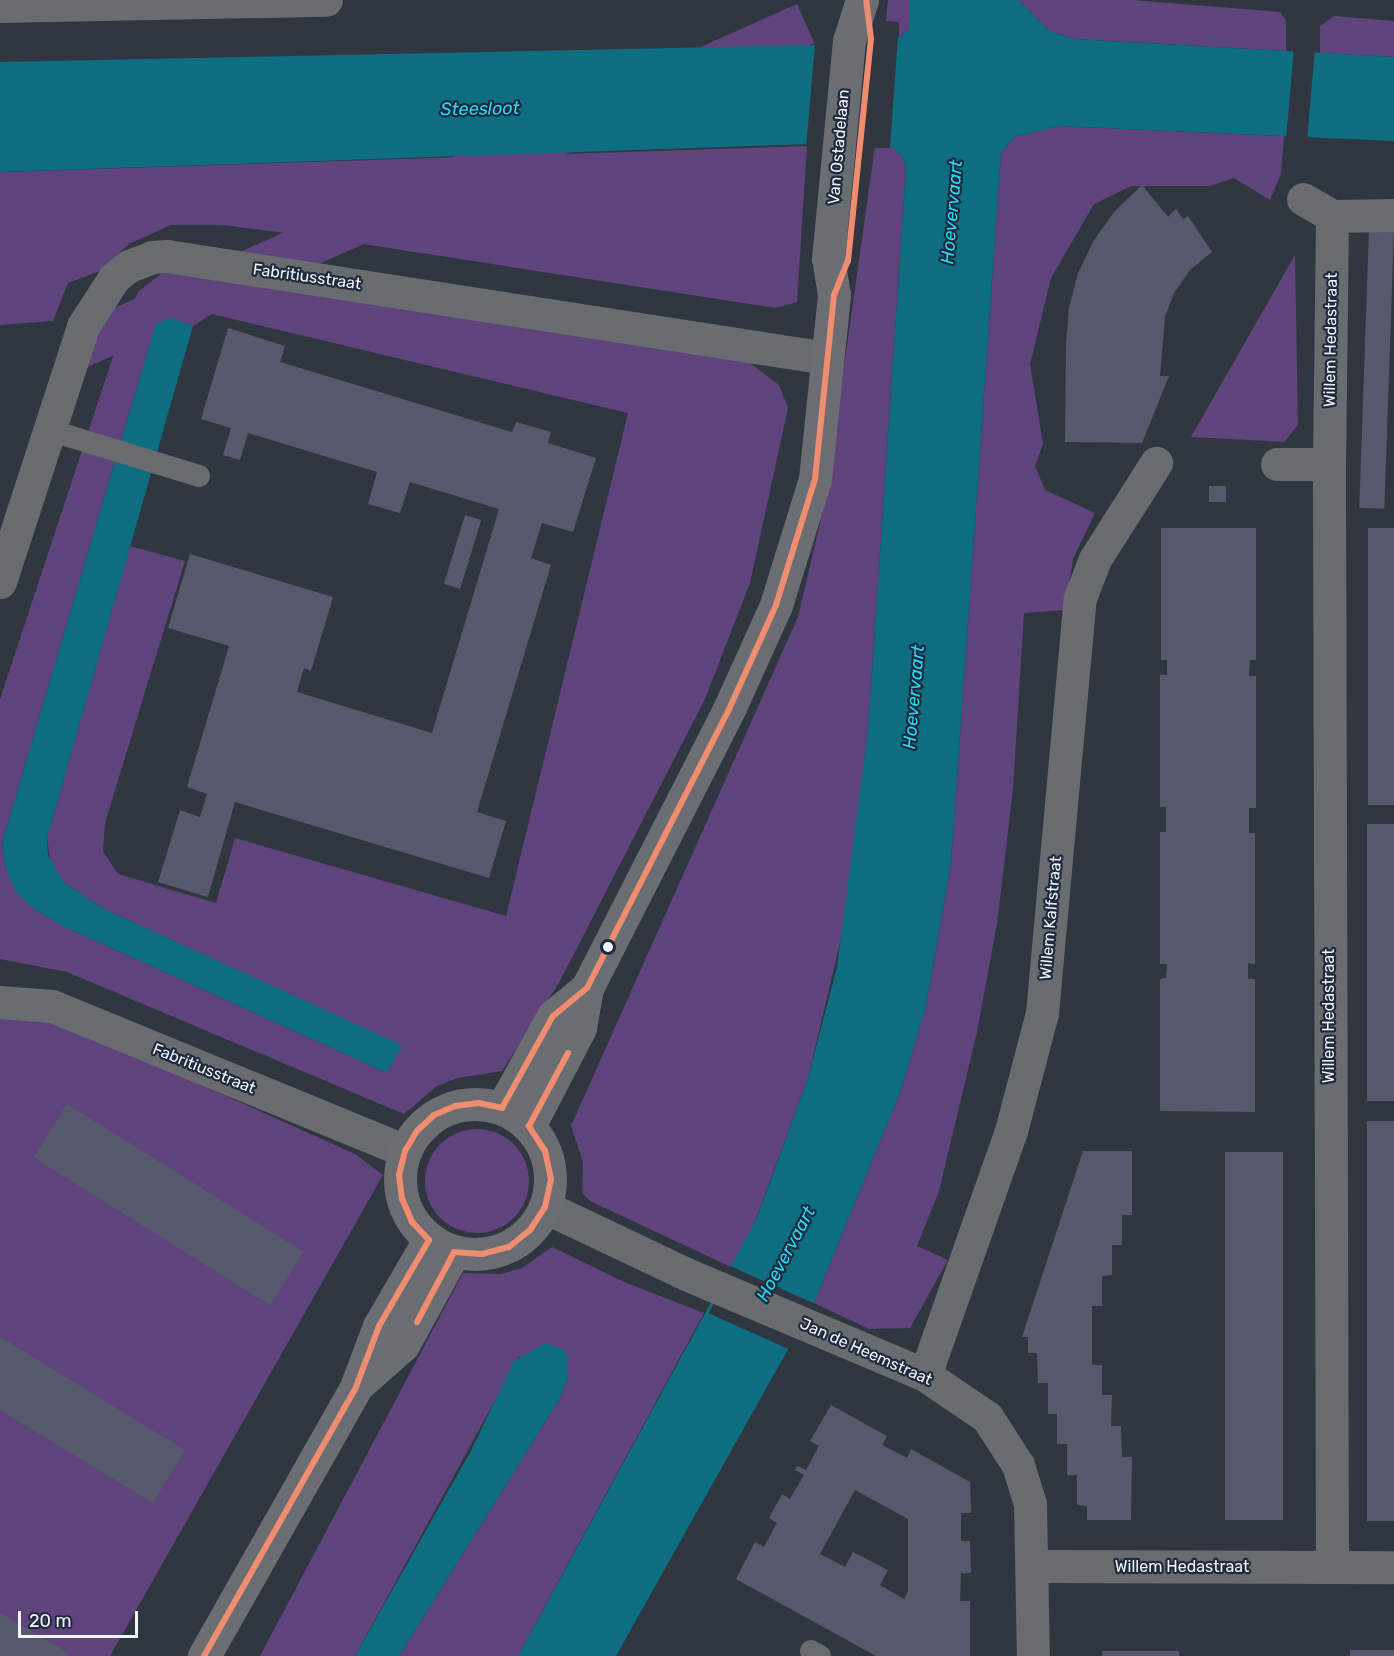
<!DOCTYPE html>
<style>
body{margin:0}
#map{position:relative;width:1394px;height:1656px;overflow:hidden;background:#30363f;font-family:Rubik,sans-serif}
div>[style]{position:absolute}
.green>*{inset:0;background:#5f437c;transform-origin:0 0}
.round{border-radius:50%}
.water>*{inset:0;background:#0c6e80}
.pier>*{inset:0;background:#30363f;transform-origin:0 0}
.building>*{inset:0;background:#56596b;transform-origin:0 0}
.lane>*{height:22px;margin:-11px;padding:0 11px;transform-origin:11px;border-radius:11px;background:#686c6f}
.street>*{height:33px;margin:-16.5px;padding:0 16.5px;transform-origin:16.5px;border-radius:16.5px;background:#686c6f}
.secondary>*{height:33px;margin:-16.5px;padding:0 16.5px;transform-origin:16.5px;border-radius:16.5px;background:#6a6e72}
.secondary>.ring{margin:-16.5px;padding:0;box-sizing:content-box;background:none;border:33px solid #6a6e72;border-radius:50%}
.bus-1>*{height:6px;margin:-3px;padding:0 3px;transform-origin:3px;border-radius:3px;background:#f08c70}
.dots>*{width:16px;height:16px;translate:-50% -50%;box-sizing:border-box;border:3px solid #202a3b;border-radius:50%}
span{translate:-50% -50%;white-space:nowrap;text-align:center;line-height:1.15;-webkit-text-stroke:4.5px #202a3b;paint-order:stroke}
.street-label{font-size:16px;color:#eff5fe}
.water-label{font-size:18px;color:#23dcfd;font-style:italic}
.scale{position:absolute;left:18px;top:1611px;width:120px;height:27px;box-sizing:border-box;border:3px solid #eff5fe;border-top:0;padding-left:8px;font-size:18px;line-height:21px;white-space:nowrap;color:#eff5fe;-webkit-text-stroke:4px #202a3b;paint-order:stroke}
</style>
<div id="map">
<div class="green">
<i style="clip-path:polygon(888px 0,909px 0,909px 30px,899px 37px,899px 22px,886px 21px)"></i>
<i style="clip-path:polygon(1018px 0,1132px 0,1280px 12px,1286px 20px,1286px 51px,1074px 39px,1049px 31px)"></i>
<i style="left:797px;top:4px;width:43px;height:797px;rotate:66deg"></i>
<i style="clip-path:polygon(1334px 16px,1394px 21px,1394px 57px,1320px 53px,1320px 26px)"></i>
<i style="clip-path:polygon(1059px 126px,1284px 136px,1281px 174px,1270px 200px,1234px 178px,1210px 186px,1131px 186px,1094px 204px,1051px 278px,1030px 364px,1043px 444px,1035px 466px,1045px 490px,1095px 513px,1073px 559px,1065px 610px,1024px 613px,1013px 789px,997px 924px,977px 1032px,939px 1191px,917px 1246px,948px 1260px,910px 1328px,869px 1329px,814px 1303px,901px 1090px,926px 1006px,951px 863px,1001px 153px,1014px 137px)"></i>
<i style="clip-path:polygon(807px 146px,797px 302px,776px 308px,318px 237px,222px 225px,171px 225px,129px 244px,100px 271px,68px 283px,53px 321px,0 325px,0 172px)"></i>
<i style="clip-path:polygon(875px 146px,891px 146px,903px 157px,906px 169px,868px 731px,845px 922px,808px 1078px,757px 1217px,733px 1268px,590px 1201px,582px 1193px,583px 1162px,571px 1126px,798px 617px,825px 502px)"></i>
<i style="clip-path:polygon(1295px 255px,1298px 425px,1284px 442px,1191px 437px)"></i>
<i style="clip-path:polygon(evenodd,166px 270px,742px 357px,779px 385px,788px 408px,750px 583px,705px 699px,560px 981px,502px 1071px,458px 1078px,437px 1086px,404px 1114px,67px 972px,0 959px,0 699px,129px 308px,139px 291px,166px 270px,212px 314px,628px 413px,506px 916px,235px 838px,216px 903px,118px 874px,103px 851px,105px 823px,185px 561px,130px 546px,47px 838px,51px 866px,63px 882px,104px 909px,401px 1045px,387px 1073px,63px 926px,34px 909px,6px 869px,2px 843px,156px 323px,172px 318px,193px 326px,212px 314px)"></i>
<i style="clip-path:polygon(0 1011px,62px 1022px,355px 1154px,383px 1175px,110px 1656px,0 1656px)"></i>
<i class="round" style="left:425px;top:1129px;width:104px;height:104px"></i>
<i style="clip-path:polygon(552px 1247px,624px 1282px,704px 1313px,518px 1656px,399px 1656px,559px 1400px,568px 1378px,519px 1357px,355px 1656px,260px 1656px,463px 1273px,501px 1274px,522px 1268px)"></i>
</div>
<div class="water">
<i style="clip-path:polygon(909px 0,1018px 0,1049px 31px,1074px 39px,1394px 57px,1394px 141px,1059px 126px,1014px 137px,1001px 153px,951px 863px,926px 1006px,901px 1090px,814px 1303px,616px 1656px,518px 1656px,757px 1218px,808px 1078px,837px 967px,868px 731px,906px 169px,903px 157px,891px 146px,809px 144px,0 172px,0 62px,817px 45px,899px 37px,909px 30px)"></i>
<i style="clip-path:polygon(172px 318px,193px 326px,47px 838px,48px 855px,63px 882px,104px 909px,402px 1045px,387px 1073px,63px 926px,34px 909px,16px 892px,6px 869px,2px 843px,156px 323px)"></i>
<i style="clip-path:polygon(546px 1343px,564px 1350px,568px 1358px,568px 1378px,559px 1400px,399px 1656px,355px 1656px,472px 1449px,514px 1361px)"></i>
</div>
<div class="pier">
<i style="clip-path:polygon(898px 37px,890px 148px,806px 148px,815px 44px)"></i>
<i style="left:1294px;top:48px;width:21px;height:91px;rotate:5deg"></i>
<i style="left:730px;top:1266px;width:94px;height:52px;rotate:24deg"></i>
</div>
<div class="building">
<i style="clip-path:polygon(1142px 185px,1168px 217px,1176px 209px,1183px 219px,1188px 216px,1212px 252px,1190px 270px,1174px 293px,1165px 317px,1160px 376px,1169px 376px,1142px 443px,1065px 442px,1066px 344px,1069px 308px,1078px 273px,1094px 240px,1115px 211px)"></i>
<i style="left:1369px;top:230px;width:25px;height:278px;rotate:2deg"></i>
<i style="clip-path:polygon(228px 328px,285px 346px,280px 362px,512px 432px,516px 422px,551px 432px,548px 443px,596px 458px,573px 532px,542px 523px,531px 558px,551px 565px,477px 812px,506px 821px,489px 878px,235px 802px,208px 897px,158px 882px,180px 810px,200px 817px,207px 794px,187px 787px,229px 646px,168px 628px,190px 554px,333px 597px,311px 671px,304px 668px,297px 692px,432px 733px,499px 509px,410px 482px,400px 513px,368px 504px,377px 472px,248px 433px,240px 460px,223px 455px,231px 428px,201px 419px)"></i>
<i style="left:1209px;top:486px;width:17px;height:16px"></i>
<i style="left:465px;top:515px;width:17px;height:72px;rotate:17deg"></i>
<i style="clip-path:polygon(1161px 528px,1256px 528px,1256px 660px,1250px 660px,1249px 676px,1256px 676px,1256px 808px,1249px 808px,1249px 833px,1255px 833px,1255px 964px,1248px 963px,1248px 979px,1255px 979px,1255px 1112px,1160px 1111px,1160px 979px,1166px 978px,1167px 964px,1160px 964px,1160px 832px,1166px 832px,1166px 807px,1160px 807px,1160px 675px,1167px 675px,1167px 660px,1161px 660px)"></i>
<i style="left:1368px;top:528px;width:26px;height:277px"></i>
<i style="left:1367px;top:824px;width:27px;height:277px"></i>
<i style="left:67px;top:1104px;width:279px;height:63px;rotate:32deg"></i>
<i style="left:1367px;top:1121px;width:27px;height:400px"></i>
<i style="clip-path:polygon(1083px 1151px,1132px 1151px,1132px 1215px,1122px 1215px,1122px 1245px,1112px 1245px,1112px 1275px,1102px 1276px,1102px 1306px,1092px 1306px,1092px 1365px,1102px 1365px,1102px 1395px,1112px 1395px,1111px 1426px,1121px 1426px,1122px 1457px,1132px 1457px,1131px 1520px,1087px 1520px,1087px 1506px,1077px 1505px,1077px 1475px,1067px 1475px,1067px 1444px,1057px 1444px,1057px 1414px,1048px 1414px,1048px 1383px,1038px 1383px,1037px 1353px,1028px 1353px,1028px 1337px,1022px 1337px)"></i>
<i style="left:1225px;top:1152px;width:58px;height:368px"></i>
<i style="clip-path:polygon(0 1337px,185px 1450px,153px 1503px,0 1410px)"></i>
<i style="clip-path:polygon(evenodd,831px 1405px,887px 1436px,882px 1445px,907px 1458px,911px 1449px,970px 1482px,971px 1513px,961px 1513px,961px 1541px,970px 1541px,971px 1573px,961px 1573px,960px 1601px,970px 1601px,970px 1656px,876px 1656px,736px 1579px,755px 1542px,764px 1547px,777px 1523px,769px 1518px,782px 1494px,790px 1499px,804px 1475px,795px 1470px,797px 1466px,806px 1470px,819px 1446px,810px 1441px,831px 1405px,855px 1490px,908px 1519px,908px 1591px,904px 1599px,880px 1585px,888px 1570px,853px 1552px,845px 1567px,820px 1554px,855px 1490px)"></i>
<i style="clip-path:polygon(0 1613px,69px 1653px,67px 1656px,0 1656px)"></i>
<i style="left:1350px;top:1650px;width:44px;height:6px"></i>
<i style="left:1102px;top:1651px;width:77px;height:5px"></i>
</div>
<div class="lane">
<i style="left:49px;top:430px;width:157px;rotate:17deg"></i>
<i style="left:811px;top:1651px;width:10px;rotate:29deg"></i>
</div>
<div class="street">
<i style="left:0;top:6px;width:326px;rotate:-1.1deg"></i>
<i style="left:1303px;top:199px;width:34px;rotate:30deg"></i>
<i style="left:1277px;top:464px;width:52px"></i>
<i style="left:0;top:582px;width:269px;rotate:-72deg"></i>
<i style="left:83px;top:326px;width:57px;rotate:-57.1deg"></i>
<i style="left:114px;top:278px;width:19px;rotate:-39deg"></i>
<i style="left:129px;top:266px;width:25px;rotate:-21deg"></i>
<i style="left:152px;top:257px;width:15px;rotate:-4deg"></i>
<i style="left:167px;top:256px;width:668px;rotate:8.79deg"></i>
<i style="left:0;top:1002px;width:52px;rotate:4.4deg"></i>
<i style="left:52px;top:1006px;width:382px;rotate:22.3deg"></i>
<i style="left:545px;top:1207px;width:156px;rotate:25.4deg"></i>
<i style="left:686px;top:1274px;width:259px;rotate:22.9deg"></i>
<i style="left:925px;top:1375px;width:75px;rotate:34.1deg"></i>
<i style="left:987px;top:1417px;width:57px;rotate:57.1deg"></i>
<i style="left:1018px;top:1465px;width:41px;rotate:72.9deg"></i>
<i style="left:1030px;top:1504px;width:152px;rotate:88.9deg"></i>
<i style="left:925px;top:1375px;width:259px;rotate:-70.6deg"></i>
<i style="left:1011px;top:1131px;width:122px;rotate:-75.3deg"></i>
<i style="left:1042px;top:1013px;width:417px;rotate:-84.8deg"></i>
<i style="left:1080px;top:598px;width:42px;rotate:-69deg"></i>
<i style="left:1095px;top:559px;width:114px;rotate:-57.6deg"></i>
<i style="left:1032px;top:1566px;width:362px;rotate:0.2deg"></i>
<i style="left:1332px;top:1567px;width:1103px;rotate:-90.16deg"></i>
<i style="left:1329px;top:464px;width:248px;rotate:-89.3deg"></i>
<i style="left:1332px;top:216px;width:62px;rotate:-0.9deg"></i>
</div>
<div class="secondary">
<i class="ring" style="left:400px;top:1104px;width:117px;height:117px"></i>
<i style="left:502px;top:1108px;width:105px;rotate:-61deg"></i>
<i style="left:553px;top:1016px;width:44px;rotate:-39.5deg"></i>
<i style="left:529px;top:1126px;width:110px;rotate:-62.5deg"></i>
<i style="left:580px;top:1028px;width:41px;rotate:-80.1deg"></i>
<i style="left:587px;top:988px;width:315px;rotate:-63deg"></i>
<i style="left:730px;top:707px;width:112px;rotate:-65.7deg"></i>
<i style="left:776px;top:605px;width:132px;rotate:-72.8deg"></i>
<i style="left:815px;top:479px;width:185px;rotate:-84.1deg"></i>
<i style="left:834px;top:295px;width:36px;rotate:-99deg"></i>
<i style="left:828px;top:259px;width:219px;rotate:-84.5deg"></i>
<i style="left:849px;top:41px;width:43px;rotate:-72.4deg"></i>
<i style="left:359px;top:1384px;width:59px;rotate:-41.6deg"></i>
<i style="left:403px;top:1345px;width:106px;rotate:-61.3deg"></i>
<i style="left:204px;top:1656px;width:309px;rotate:-60.5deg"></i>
<i style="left:356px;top:1387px;width:65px;rotate:-69.3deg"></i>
<i style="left:379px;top:1326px;width:99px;rotate:-59.8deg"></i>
</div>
<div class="bus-1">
<i style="left:417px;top:1322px;width:79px;rotate:-62.1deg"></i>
<i style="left:454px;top:1252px;width:28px;rotate:4deg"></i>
<i style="left:482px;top:1254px;width:28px;rotate:-15deg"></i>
<i style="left:509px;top:1247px;width:27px;rotate:-39deg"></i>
<i style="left:530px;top:1230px;width:27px;rotate:-57deg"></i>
<i style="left:545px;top:1207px;width:29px;rotate:-78deg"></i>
<i style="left:551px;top:1179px;width:29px;rotate:-102deg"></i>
<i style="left:545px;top:1151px;width:30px;rotate:-123deg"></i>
<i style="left:529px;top:1126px;width:83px;rotate:-61.9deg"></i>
<i style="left:204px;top:1656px;width:309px;rotate:-60.5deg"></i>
<i style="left:356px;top:1387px;width:65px;rotate:-69.3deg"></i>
<i style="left:379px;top:1326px;width:99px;rotate:-59.8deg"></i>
<i style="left:429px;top:1240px;width:25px;rotate:-133deg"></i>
<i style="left:412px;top:1222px;width:25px;rotate:-113deg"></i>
<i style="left:402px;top:1199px;width:24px;rotate:-97deg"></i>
<i style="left:399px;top:1175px;width:25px;rotate:-76deg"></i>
<i style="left:405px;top:1151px;width:23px;rotate:-59deg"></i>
<i style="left:417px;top:1131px;width:23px;rotate:-43deg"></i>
<i style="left:434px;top:1115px;width:23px;rotate:-23deg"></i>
<i style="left:455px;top:1106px;width:24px;rotate:-7deg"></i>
<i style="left:479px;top:1103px;width:24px;rotate:12deg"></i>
<i style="left:502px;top:1108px;width:105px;rotate:-61deg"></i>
<i style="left:553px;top:1016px;width:44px;rotate:-39.5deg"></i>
<i style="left:587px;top:988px;width:315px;rotate:-63deg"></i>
<i style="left:730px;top:707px;width:112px;rotate:-65.7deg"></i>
<i style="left:776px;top:605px;width:132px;rotate:-72.8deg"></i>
<i style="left:815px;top:479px;width:185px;rotate:-84.1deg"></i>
<i style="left:834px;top:295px;width:37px;rotate:-68deg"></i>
<i style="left:848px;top:261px;width:223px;rotate:-84.1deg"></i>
<i style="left:871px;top:39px;width:39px;rotate:-97deg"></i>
</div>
<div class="dots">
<i style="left:608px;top:947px;background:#eff5fe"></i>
</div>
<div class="street-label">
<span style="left:839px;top:147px;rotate:-85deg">Van Ostadelaan</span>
<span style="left:307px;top:277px;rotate:8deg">Fabritiusstraat</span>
<span style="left:1331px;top:340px;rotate:-89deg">Willem Hedastraat</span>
<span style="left:1051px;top:918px;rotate:-85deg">Willem Kalfstraat</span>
<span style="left:1329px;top:1016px;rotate:-90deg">Willem Hedastraat</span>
<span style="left:204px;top:1069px;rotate:22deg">Fabritiusstraat</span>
<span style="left:866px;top:1352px;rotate:24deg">Jan de Heemstraat</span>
<span style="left:1182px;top:1567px">Willem Hedastraat</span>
</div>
<div class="water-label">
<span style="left:480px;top:109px;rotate:-1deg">Steesloot</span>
<span style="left:952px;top:212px;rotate:-85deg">Hoevervaart</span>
<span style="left:914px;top:697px;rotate:-85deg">Hoevervaart</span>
<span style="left:786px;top:1254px;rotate:-62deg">Hoevervaart</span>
</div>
<div class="scale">20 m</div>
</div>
